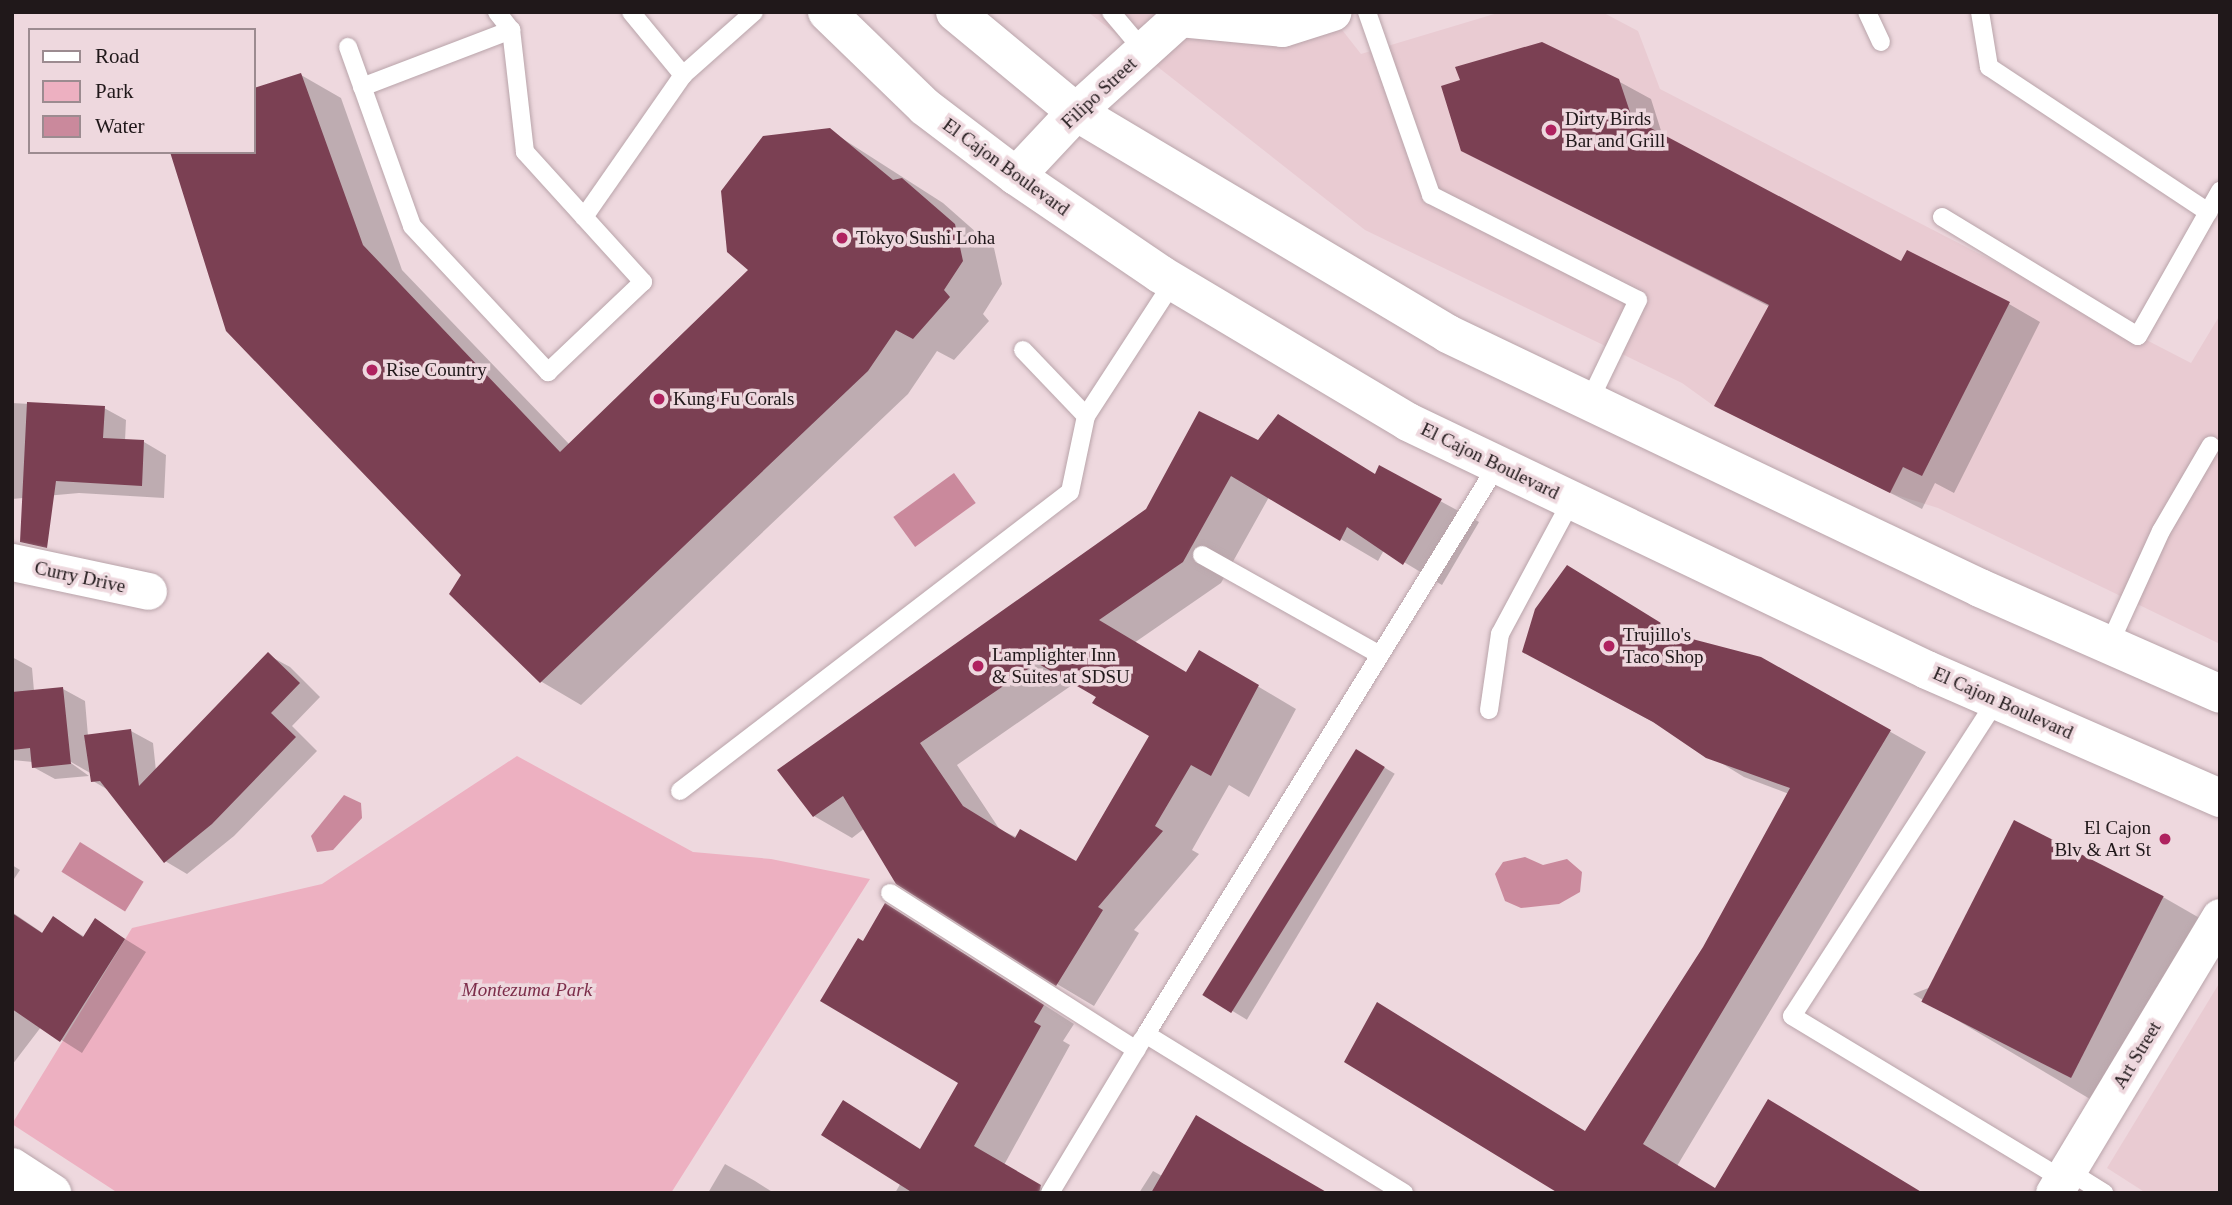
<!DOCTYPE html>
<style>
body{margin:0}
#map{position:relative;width:2232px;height:1205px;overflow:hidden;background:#eed8de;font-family:"Times New Roman",serif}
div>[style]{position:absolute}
.built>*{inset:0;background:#e9cbd2}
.green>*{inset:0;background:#edb0c1}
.water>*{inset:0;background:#ca899c;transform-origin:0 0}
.shadow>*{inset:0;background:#0003;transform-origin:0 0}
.building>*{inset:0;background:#7b4053;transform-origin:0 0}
.roads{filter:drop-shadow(0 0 2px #b9a4aa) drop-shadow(0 0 2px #b9a4aa)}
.service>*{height:18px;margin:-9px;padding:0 9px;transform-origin:9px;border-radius:9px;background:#fff}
.minor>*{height:37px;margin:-18.5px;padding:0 18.5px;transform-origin:18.5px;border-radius:18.5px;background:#fff}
.tertiary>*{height:38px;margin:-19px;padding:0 19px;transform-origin:19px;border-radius:19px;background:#fff}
.primary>*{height:38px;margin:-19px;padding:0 19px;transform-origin:19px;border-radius:19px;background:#fff}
.dots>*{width:19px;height:19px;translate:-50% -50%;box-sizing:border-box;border:4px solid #eed8de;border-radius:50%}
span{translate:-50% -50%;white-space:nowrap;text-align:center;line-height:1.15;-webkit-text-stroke:7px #eed8de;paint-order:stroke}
.street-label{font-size:19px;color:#20181a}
.poi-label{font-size:19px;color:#20181a}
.left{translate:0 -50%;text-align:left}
.right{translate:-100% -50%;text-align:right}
.park-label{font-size:19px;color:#7c2d4a;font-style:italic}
.frame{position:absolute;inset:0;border:14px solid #20181a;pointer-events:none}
.legend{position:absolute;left:28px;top:28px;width:228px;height:126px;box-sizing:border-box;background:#eed8de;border:2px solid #9c8b90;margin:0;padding:9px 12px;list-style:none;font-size:21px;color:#20181a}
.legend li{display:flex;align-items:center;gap:14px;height:35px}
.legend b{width:35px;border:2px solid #9c8b90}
</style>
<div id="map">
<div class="built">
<i style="clip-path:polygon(1088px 12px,1328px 12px,1361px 54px,1501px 12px,1602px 12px,1638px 31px,1660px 89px,2191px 363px,2220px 315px,2220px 644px,1938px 508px,1890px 493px,1714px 406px,1682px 383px,1365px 230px)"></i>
<i style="clip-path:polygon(2220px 982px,2220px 1193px,2146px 1193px,2107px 1168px)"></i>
</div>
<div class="green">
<i style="clip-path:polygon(517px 756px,693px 852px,771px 859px,870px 879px,671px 1193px,118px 1193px,12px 1124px,132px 928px,322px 884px)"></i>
</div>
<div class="water">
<i style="left:954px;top:473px;width:37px;height:75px;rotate:54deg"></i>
<i style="clip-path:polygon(344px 795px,361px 803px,362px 818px,333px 850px,317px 852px,311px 836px)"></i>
<i style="left:80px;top:842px;width:75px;height:35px;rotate:32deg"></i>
<i style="clip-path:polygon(1525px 857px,1543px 865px,1567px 859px,1582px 872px,1580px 892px,1559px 904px,1521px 908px,1505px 901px,1495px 874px,1503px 862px)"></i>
</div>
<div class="shadow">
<i style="clip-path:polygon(301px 75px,341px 98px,402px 270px,570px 445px,750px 269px,829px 130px,943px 203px,994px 248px,1002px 284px,983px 314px,989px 321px,954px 360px,937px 351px,908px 394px,581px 705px,542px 682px,451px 594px,464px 575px,254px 152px,254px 89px)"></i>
<i style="clip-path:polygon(1618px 81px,1651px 99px,1663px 137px,1902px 263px,2009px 304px,2040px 322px,1954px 493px,1935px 483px,1922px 509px,1717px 405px,1770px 307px,1462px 150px)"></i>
<i style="clip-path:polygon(12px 403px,104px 408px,126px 420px,125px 441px,144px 442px,166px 455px,164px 498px,79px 493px,12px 499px)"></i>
<i style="clip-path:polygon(evenodd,1259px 442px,1376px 476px,1379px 468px,1479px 522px,1442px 585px,1384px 550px,1378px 561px,1269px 497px,1221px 583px,1134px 643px,1187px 674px,1200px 652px,1296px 709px,1249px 797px,1229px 785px,1192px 850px,1199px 854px,1134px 930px,1139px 933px,1094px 1006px,1057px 984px,865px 828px,852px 838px,814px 816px,1259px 442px,1075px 683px,1151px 735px,1076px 863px,1000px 830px,957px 765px,1075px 683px)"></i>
<i style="clip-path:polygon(1603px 588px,1685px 639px,1760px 658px,1926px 752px,1677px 1166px,1716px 1190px,1922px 1193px,1561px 1193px,1587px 1133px,1704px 947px,1789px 794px,1744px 777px,1666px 729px,1524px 652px)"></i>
<i style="clip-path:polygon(268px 655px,290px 667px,320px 697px,292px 726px,317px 751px,234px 836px,187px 874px,165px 861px,110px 791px,93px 781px,92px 774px,64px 758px,89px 776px,55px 779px,33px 767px,33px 762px,12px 760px,12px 657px,32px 668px,34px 691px,63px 689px,85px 701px,88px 736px,131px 731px,153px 743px,156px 771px)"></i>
<i style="left:1357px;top:751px;width:44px;height:287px;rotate:31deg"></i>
<i style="clip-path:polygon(12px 865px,20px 870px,12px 882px)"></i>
<i style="clip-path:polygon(2163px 897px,2203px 920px,2095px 1102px,1913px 994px)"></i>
<i style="clip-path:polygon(12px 912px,44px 934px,54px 919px,85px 937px,96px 921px,146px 952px,82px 1053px,41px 1027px,12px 1065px)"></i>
<i style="clip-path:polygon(916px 923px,1074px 1024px,1063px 1041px,1070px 1045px,1004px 1165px,1050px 1193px,895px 1193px,960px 1082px,863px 944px)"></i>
<i style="clip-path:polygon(725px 1164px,755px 1181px,774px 1193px,708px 1193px)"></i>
<i style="clip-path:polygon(1153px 1171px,1162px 1176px,1325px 1193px,1139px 1193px)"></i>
</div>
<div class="building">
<i style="clip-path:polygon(1542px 42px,1619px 79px,1632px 118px,1901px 261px,1907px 250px,2010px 302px,1922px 476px,1903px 467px,1890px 493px,1714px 406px,1769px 305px,1461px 151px,1441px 86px,1460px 80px,1455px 67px)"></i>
<i style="clip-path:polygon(301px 73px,363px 245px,560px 452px,748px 270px,727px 252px,721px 191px,763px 136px,830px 128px,893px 180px,902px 178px,955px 224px,963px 261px,944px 290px,950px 297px,913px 339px,896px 330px,868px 371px,540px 683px,449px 594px,461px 575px,226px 331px,170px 152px,254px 152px,254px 88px)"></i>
<i style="clip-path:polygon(27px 402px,105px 406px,103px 438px,144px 440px,142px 486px,56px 481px,47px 548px,20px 542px)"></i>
<i style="clip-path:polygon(evenodd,1199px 411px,1258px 440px,1278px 414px,1375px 474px,1379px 465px,1442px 499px,1403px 565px,1347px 527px,1340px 541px,1231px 476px,1183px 562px,1099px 620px,1186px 672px,1199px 650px,1259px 685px,1211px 776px,1191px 765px,1155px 826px,1163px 831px,1098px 907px,1103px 910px,1056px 986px,896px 884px,843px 796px,813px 817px,777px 770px,1146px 509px,1199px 411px,1037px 663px,1096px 697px,1092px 703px,1149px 736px,1076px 861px,1020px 829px,1015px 838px,963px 806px,920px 743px,1037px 663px)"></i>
<i style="clip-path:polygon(1567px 565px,1661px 623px,1654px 629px,1761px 657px,1891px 730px,1643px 1144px,1715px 1188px,1768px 1099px,1923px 1193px,1558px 1193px,1344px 1062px,1377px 1002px,1585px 1131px,1703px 947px,1790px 788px,1706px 758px,1653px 722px,1522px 652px,1535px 609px)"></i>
<i style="clip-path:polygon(268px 652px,300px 683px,271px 713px,296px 737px,212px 824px,164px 863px,100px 781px,91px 782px,84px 735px,131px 729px,139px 786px)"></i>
<i style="clip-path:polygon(63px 687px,71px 764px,32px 768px,30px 748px,12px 750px,12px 692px)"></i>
<i style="left:1356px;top:749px;width:34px;height:290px;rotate:32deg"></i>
<i style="left:2014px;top:820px;width:168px;height:204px;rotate:27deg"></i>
<i style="clip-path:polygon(885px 903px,1044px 1005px,1034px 1022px,1041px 1026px,974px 1146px,1041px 1185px,1039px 1193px,913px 1193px,821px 1135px,843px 1100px,920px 1149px,958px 1083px,820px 1001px,858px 938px,863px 941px)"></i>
<i style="clip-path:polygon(12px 913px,42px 933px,53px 916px,83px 937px,95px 918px,125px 939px,60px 1042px,12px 1009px)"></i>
<i style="clip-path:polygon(1196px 1115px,1244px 1144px,1328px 1193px,1151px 1193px)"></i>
</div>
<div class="roads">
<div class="service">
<i style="left:631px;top:12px;width:82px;rotate:50.5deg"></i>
<i style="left:1111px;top:12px;width:51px;rotate:49.8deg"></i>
<i style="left:1367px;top:12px;width:194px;rotate:70.7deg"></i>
<i style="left:1431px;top:195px;width:232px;rotate:26.9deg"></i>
<i style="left:1638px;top:300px;width:113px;rotate:115.7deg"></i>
<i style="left:1867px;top:12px;width:33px;rotate:65deg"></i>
<i style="left:1980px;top:12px;width:56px;rotate:80.7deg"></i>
<i style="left:1989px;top:67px;width:263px;rotate:33.5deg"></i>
<i style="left:348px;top:47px;width:190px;rotate:70.3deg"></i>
<i style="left:412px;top:226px;width:200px;rotate:47deg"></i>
<i style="left:548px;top:372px;width:131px;rotate:-43.5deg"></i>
<i style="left:643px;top:282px;width:176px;rotate:-132.2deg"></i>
<i style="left:525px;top:152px;width:123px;rotate:-96.5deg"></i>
<i style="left:511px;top:30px;width:23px;rotate:-128deg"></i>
<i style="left:362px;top:87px;width:160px;rotate:-20.9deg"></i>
<i style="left:584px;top:217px;width:173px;rotate:-55.1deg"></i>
<i style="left:683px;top:75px;width:95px;rotate:-41.6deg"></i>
<i style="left:1942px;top:217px;width:229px;rotate:31.3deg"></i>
<i style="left:2138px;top:336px;width:167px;rotate:-60.5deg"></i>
<i style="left:1023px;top:350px;width:91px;rotate:46.3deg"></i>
<i style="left:1202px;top:555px;width:204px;rotate:29.3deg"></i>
<i style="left:2109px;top:645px;width:125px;rotate:-65.5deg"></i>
<i style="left:2161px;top:531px;width:99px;rotate:-59.8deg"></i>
<i style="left:1996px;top:701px;width:375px;rotate:122.9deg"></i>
<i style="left:1792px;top:1016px;width:315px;rotate:31.1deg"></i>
<i style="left:1489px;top:710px;width:77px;rotate:-81.8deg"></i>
<i style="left:1500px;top:634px;width:152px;rotate:-61.8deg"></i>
<i style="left:680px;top:791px;width:491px;rotate:-37.5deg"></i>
<i style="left:1070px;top:492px;width:78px;rotate:-78.1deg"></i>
<i style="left:1086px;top:416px;width:160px;rotate:-57deg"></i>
<i style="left:890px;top:893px;width:292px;rotate:32.5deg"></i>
<i style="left:2067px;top:1170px;width:44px;rotate:31.9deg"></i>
<i style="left:1050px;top:1193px;width:179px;rotate:-59deg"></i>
<i style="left:1404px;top:1193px;width:303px;rotate:-148.4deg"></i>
<i style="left:1146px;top:1034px;width:670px;rotate:-58.3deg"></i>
</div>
<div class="minor">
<i style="left:12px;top:562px;width:139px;rotate:12deg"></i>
<i style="left:2054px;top:1193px;width:322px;rotate:-59deg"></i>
</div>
<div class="tertiary">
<i style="left:1016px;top:176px;width:88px;rotate:-46.8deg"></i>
<i style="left:1076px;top:112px;width:140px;rotate:-42.1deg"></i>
<i style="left:1180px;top:18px;width:103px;rotate:5.5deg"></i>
<i style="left:1283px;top:28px;width:52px;rotate:-17.7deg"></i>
<i style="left:12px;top:1167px;width:48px;rotate:33deg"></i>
</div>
<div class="primary">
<i style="left:827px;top:12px;width:136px;rotate:44.1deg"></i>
<i style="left:925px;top:107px;width:114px;rotate:37.2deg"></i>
<i style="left:1016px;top:176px;width:174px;rotate:34.2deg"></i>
<i style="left:1160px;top:274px;width:289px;rotate:30.8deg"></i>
<i style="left:1408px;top:422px;width:575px;rotate:25.54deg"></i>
<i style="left:1927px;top:670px;width:320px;rotate:23.6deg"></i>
<i style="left:955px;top:12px;width:157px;rotate:39.6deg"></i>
<i style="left:1076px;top:112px;width:433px;rotate:30.8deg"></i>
<i style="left:1448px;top:334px;width:590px;rotate:25.52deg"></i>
<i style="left:1980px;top:588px;width:262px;rotate:23.8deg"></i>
</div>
</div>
<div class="dots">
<i style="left:1551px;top:130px;background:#af225f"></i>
<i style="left:842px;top:238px;background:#af225f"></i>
<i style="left:372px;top:370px;background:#af225f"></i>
<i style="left:659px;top:399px;background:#af225f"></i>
<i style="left:1609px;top:646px;background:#af225f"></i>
<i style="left:978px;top:666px;background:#af225f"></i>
<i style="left:2165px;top:839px;background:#af225f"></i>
</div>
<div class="street-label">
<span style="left:1099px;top:93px;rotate:-43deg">Filipo Street</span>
<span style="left:1006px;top:167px;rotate:36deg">El Cajon Boulevard</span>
<span style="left:1490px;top:461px;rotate:26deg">El Cajon Boulevard</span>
<span style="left:80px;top:577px;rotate:12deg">Curry Drive</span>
<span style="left:2003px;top:703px;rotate:24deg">El Cajon Boulevard</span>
<span style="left:2137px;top:1055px;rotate:-59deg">Art Street</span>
</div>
<div class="poi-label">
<span class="left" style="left:1565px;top:130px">Dirty Birds<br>Bar and Grill</span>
<span class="left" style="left:856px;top:238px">Tokyo Sushi Loha</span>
<span class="left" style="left:386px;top:370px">Rise Country</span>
<span class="left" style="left:673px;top:399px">Kung Fu Corals</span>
<span class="left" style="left:1623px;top:646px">Trujillo's<br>Taco Shop</span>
<span class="left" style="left:992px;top:666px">Lamplighter Inn<br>&amp; Suites at SDSU</span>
<span class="right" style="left:2151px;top:839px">El Cajon<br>Blv &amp; Art St</span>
</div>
<div class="park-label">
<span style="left:527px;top:990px">Montezuma Park</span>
</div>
<div class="frame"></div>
<ul class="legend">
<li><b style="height:9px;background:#fff"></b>Road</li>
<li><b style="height:19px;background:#edb0c1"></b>Park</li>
<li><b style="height:19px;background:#ca899c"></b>Water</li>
</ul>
</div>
